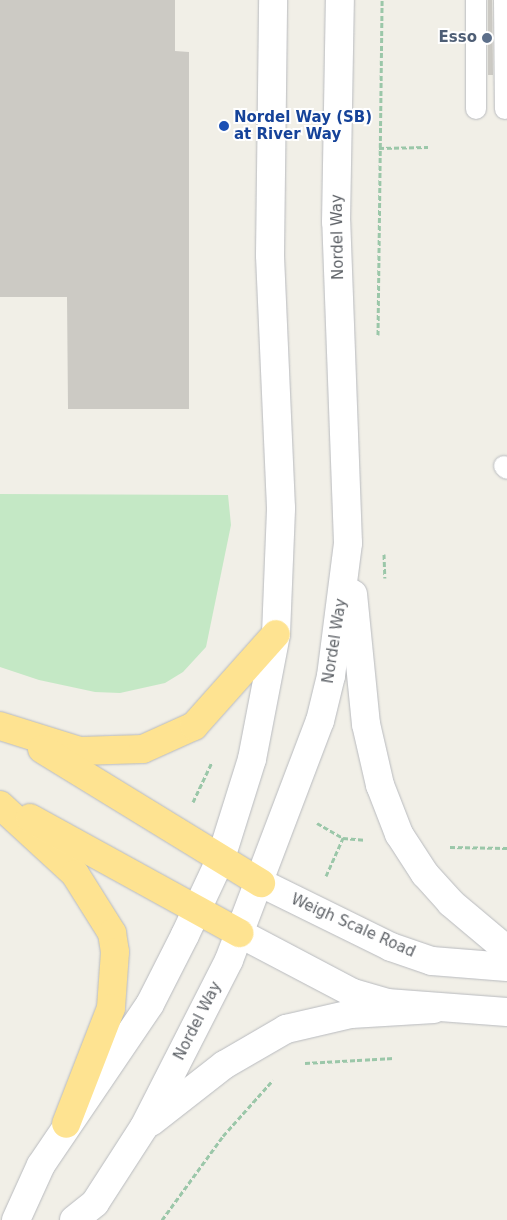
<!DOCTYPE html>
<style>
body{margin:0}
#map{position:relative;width:507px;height:1220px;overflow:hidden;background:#f1efe7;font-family:"DejaVu Sans",sans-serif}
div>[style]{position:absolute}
.green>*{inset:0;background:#c4e8c5}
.building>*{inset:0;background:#cccac4}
.path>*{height:3px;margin-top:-1.5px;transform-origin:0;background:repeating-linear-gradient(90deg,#9bc7a9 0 5px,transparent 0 7.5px)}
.roads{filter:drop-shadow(0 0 1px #b8babe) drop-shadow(0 0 1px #b8babe)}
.lane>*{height:20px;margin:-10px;padding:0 10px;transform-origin:10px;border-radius:10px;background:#fff}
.street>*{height:28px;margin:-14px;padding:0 14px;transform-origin:14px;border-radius:14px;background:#fff}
.secondary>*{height:28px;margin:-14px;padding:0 14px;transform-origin:14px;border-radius:14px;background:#fff}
.highway>*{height:28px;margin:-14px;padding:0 14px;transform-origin:14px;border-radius:14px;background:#fee391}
.dots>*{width:14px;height:14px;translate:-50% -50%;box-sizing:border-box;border:2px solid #fff;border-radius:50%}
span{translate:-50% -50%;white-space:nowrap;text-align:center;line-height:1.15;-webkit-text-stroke:4px #fff;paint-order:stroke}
.service-label{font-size:15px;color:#4e5e75;font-weight:700}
.right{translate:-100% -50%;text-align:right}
.transit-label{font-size:15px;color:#164399;font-weight:700}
.left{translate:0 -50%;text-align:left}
.street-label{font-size:15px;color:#5f6368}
</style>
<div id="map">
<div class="green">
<i style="clip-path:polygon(0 494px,228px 495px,231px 525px,206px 647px,183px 672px,165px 683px,120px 693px,95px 692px,39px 680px,0 667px)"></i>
</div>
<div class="building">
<i style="clip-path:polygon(0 0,175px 0,175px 51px,189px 52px,189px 409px,68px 409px,67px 297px,0 297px)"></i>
<i style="clip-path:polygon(488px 0,492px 0,493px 75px,488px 75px)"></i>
</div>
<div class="path">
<i style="left:379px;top:148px;width:49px;rotate:-1.2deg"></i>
<i style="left:378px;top:335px;width:335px;rotate:-89.3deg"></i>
<i style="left:384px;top:554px;width:24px;rotate:88deg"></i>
<i style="left:193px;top:802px;width:44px;rotate:-64.6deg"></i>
<i style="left:317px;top:823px;width:30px;rotate:30deg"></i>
<i style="left:343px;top:838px;width:21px;rotate:5deg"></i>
<i style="left:450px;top:847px;width:57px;rotate:1deg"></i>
<i style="left:326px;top:876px;width:42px;rotate:-65.9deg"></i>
<i style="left:305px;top:1063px;width:89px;rotate:-3.2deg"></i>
<i style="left:162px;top:1220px;width:104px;rotate:-54deg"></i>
<i style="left:223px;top:1136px;width:75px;rotate:-48.2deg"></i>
</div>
<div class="roads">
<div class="lane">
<i style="left:476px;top:0;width:109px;rotate:90deg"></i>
<i style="left:504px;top:0;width:109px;rotate:89.5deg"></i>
<i style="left:504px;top:466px;width:4px;rotate:45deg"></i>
</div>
<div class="street">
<i style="left:261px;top:883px;width:145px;rotate:26.2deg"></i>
<i style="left:391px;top:947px;width:43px;rotate:18.9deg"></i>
<i style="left:432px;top:961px;width:75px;rotate:4.6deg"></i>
<i style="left:239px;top:933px;width:129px;rotate:27.8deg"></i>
<i style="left:353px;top:993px;width:35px;rotate:16deg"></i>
<i style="left:387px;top:1003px;width:120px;rotate:4.3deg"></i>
</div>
<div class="secondary">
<i style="left:353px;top:594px;width:131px;rotate:84.3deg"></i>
<i style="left:366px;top:724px;width:63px;rotate:77.1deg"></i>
<i style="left:380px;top:785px;width:53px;rotate:68.8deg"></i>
<i style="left:399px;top:834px;width:48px;rotate:57deg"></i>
<i style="left:425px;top:874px;width:39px;rotate:48deg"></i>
<i style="left:451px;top:903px;width:73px;rotate:40deg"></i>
<i style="left:151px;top:1122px;width:93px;rotate:-38deg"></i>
<i style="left:224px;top:1065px;width:72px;rotate:-30.1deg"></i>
<i style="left:286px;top:1029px;width:67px;rotate:-13deg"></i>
<i style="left:351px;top:1014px;width:83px;rotate:-3.4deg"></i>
<i style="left:16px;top:1220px;width:60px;rotate:-65.6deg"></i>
<i style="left:41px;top:1165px;width:194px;rotate:-55.9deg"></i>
<i style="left:150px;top:1004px;width:77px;rotate:-63.1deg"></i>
<i style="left:185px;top:935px;width:85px;rotate:-64.9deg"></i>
<i style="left:221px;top:858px;width:104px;rotate:-72.6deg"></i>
<i style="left:252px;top:759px;width:127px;rotate:-79.1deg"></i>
<i style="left:276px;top:634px;width:126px;rotate:-87.7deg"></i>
<i style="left:281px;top:508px;width:253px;rotate:-92.5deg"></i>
<i style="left:270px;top:255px;width:255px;rotate:-89.3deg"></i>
<i style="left:74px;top:1220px;width:27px;rotate:-39deg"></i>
<i style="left:95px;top:1203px;width:90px;rotate:-57.2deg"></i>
<i style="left:144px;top:1127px;width:187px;rotate:-63deg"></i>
<i style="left:229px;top:960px;width:256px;rotate:-69.2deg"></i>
<i style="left:320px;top:721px;width:46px;rotate:-76.3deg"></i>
<i style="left:331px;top:676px;width:134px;rotate:-82.7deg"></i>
<i style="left:348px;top:543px;width:321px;rotate:-92.1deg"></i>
<i style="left:336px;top:222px;width:222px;rotate:-89deg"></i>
</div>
<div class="highway">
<i style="left:0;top:726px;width:84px;rotate:17.4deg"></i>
<i style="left:80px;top:751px;width:63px;rotate:-1.8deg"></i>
<i style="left:143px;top:749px;width:56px;rotate:-24.3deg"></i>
<i style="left:194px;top:726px;width:123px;rotate:-48.3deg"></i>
<i style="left:42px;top:749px;width:257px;rotate:31.5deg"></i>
<i style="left:0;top:805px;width:102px;rotate:42.6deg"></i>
<i style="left:75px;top:874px;width:70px;rotate:57.9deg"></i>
<i style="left:112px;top:933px;width:19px;rotate:81deg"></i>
<i style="left:115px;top:952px;width:56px;rotate:94.1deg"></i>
<i style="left:111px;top:1008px;width:124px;rotate:111.2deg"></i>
<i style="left:30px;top:818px;width:239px;rotate:28.8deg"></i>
</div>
</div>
<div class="dots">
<i style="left:487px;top:38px;background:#5c6f8a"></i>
<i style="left:224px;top:126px;background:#1a4fb4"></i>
</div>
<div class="service-label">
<span class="right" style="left:477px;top:38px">Esso</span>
</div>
<div class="transit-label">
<span class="left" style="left:234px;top:126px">Nordel Way (SB)<br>at River Way</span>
</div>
<div class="street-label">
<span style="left:338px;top:237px;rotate:-91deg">Nordel Way</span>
<span style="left:335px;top:641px;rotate:-81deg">Nordel Way</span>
<span style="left:353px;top:926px;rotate:24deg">Weigh Scale Road</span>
<span style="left:198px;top:1021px;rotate:-63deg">Nordel Way</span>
</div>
</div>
